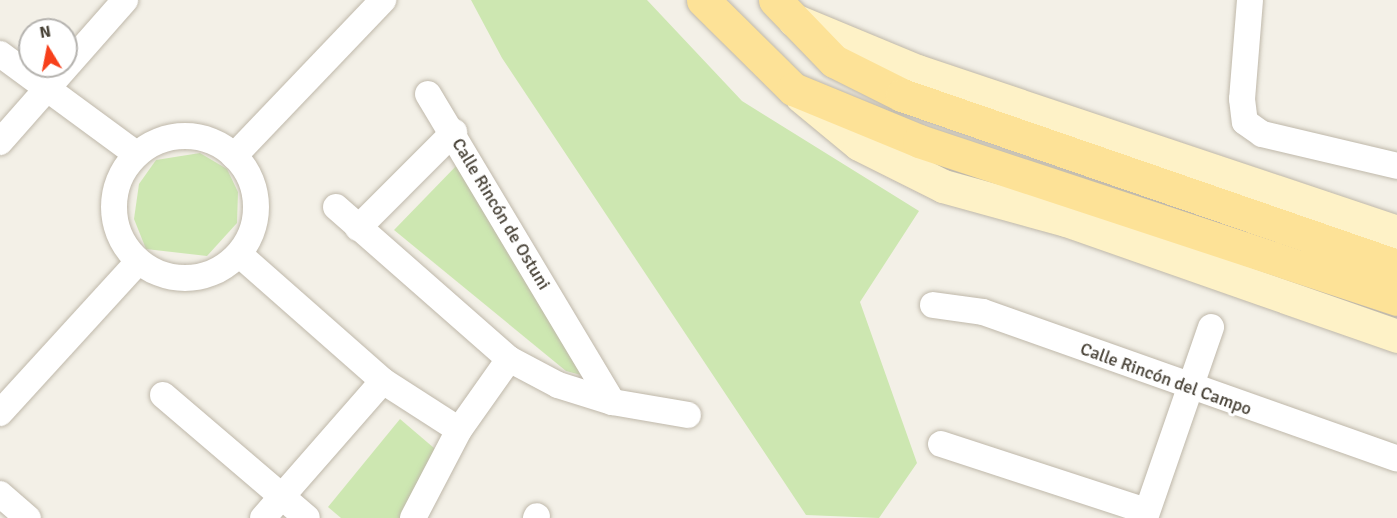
<!DOCTYPE html>
<meta charset="utf-8">
<style>
body{margin:0}
#map{position:relative;width:1397px;height:518px;overflow:hidden;background:#f3f0e7;font-family:Signika,sans-serif}
div>[style]{position:absolute}
.green>*{inset:0;background:#cde7b1}
.roads{filter:drop-shadow(0 0 2px #bfb8aa) drop-shadow(0 0 2px #bfb8aa)}
.street>*{height:26px;margin:-13px;padding:0 13px;transform-origin:13px;border-radius:13px;background:#fff}
.street>.ring{margin:-13px;padding:0;box-sizing:content-box;background:none;border:26px solid #fff;border-radius:50%}
.secondary>*{height:33px;margin:-16.5px;padding:0 16.5px;transform-origin:16.5px;border-radius:16.5px;background:#fef2c7}
.primary>*{height:33px;margin:-16.5px;padding:0 16.5px;transform-origin:16.5px;border-radius:16.5px;background:#fde297}
span{translate:-50% -50%;white-space:nowrap;text-align:center;line-height:1.15;-webkit-text-stroke:6px #fff;paint-order:stroke}
.street-label{font-size:18px;color:#474136}
.north{position:absolute;left:18px;top:18px;width:60px;height:60px;box-sizing:border-box;background:#fff;border:2px solid #b5b3af;border-radius:50%;rotate:350deg;font-size:16px;font-weight:700;line-height:24px;text-align:center;color:#474136}
.north::after{content:'';display:block;margin:auto;width:21px;height:27px;background:#f7401b;clip-path:polygon(50% 0,100% 100%,50% 72%,0 100%)}
</style>
<div id="map">
<div class="green">
<i style="clip-path:polygon(471px 0,647px 0,742px 101px,919px 211px,860px 302px,917px 463px,879px 518px,806px 515px,502px 58px)"></i>
<i style="clip-path:polygon(200px 153px,227px 169px,238px 192px,237px 223px,207px 256px,146px 249px,134px 219px,139px 184px,156px 160px)"></i>
<i style="clip-path:polygon(459px 163px,581px 375px,566px 371px,394px 230px)"></i>
<i style="clip-path:polygon(400px 419px,441px 454px,409px 518px,341px 518px,328px 507px)"></i>
</div>
<div class="roads">
<div class="street">
<i style="left:1250px;top:0;width:99px;rotate:94.6deg"></i>
<i style="left:1242px;top:99px;width:23px;rotate:83deg"></i>
<i style="left:1245px;top:122px;width:21px;rotate:35deg"></i>
<i style="left:1262px;top:134px;width:139px;rotate:13.3deg"></i>
<i style="left:0;top:54px;width:169px;rotate:36.3deg"></i>
<i style="left:428px;top:94px;width:359px;rotate:59.1deg"></i>
<i class="ring" style="left:114px;top:136px;width:116px;height:116px"></i>
<i style="left:0;top:142px;width:189px;rotate:-48.6deg"></i>
<i style="left:234px;top:156px;width:216px;rotate:-46.3deg"></i>
<i style="left:336px;top:207px;width:230px;rotate:41.3deg"></i>
<i style="left:509px;top:359px;width:55px;rotate:28deg"></i>
<i style="left:558px;top:385px;width:57px;rotate:17.5deg"></i>
<i style="left:612px;top:402px;width:77px;rotate:9.7deg"></i>
<i style="left:358px;top:228px;width:136px;rotate:-45deg"></i>
<i style="left:239px;top:254px;width:192px;rotate:41.4deg"></i>
<i style="left:383px;top:381px;width:90px;rotate:32.8deg"></i>
<i style="left:933px;top:305px;width:50px;rotate:8deg"></i>
<i style="left:983px;top:312px;width:439px;rotate:19.5deg"></i>
<i style="left:163px;top:395px;width:189px;rotate:40.5deg"></i>
<i style="left:0;top:413px;width:205px;rotate:-47.6deg"></i>
<i style="left:941px;top:444px;width:216px;rotate:18.1deg"></i>
<i style="left:0;top:494px;width:37px;rotate:41deg"></i>
<i style="left:263px;top:518px;width:182px;rotate:-48.8deg"></i>
<i style="left:413px;top:518px;width:99px;rotate:-62.4deg"></i>
<i style="left:459px;top:430px;width:87px;rotate:-54.8deg"></i>
<i style="left:536px;top:518px;width:2px;rotate:-63deg"></i>
<i style="left:1145px;top:518px;width:202px;rotate:-70.9deg"></i>
</div>
<div class="secondary">
<i style="left:794px;top:20px;width:133px;rotate:22.5deg"></i>
<i style="left:917px;top:71px;width:506px;rotate:18.54deg"></i>
<i style="left:801px;top:96px;width:75px;rotate:39.6deg"></i>
<i style="left:859px;top:144px;width:94px;rotate:26.6deg"></i>
<i style="left:943px;top:186px;width:128px;rotate:15.5deg"></i>
<i style="left:1066px;top:220px;width:351px;rotate:19.3deg"></i>
</div>
<div class="primary">
<i style="left:703px;top:0;width:127px;rotate:44.7deg"></i>
<i style="left:793px;top:89px;width:136px;rotate:22.4deg"></i>
<i style="left:919px;top:141px;width:503px;rotate:18.29deg"></i>
<i style="left:775px;top:0;width:85px;rotate:46deg"></i>
<i style="left:834px;top:61px;width:76px;rotate:26.6deg"></i>
<i style="left:902px;top:95px;width:524px;rotate:19.06deg"></i>
</div>
</div>
<div class="street-label">
<span style="left:501px;top:214px;rotate:59deg">Calle Rincón de Ostuni</span>
<span style="left:1166px;top:379px;rotate:20deg">Calle Rincón del Campo</span>
</div>
<div class="north">N</div>
</div>
